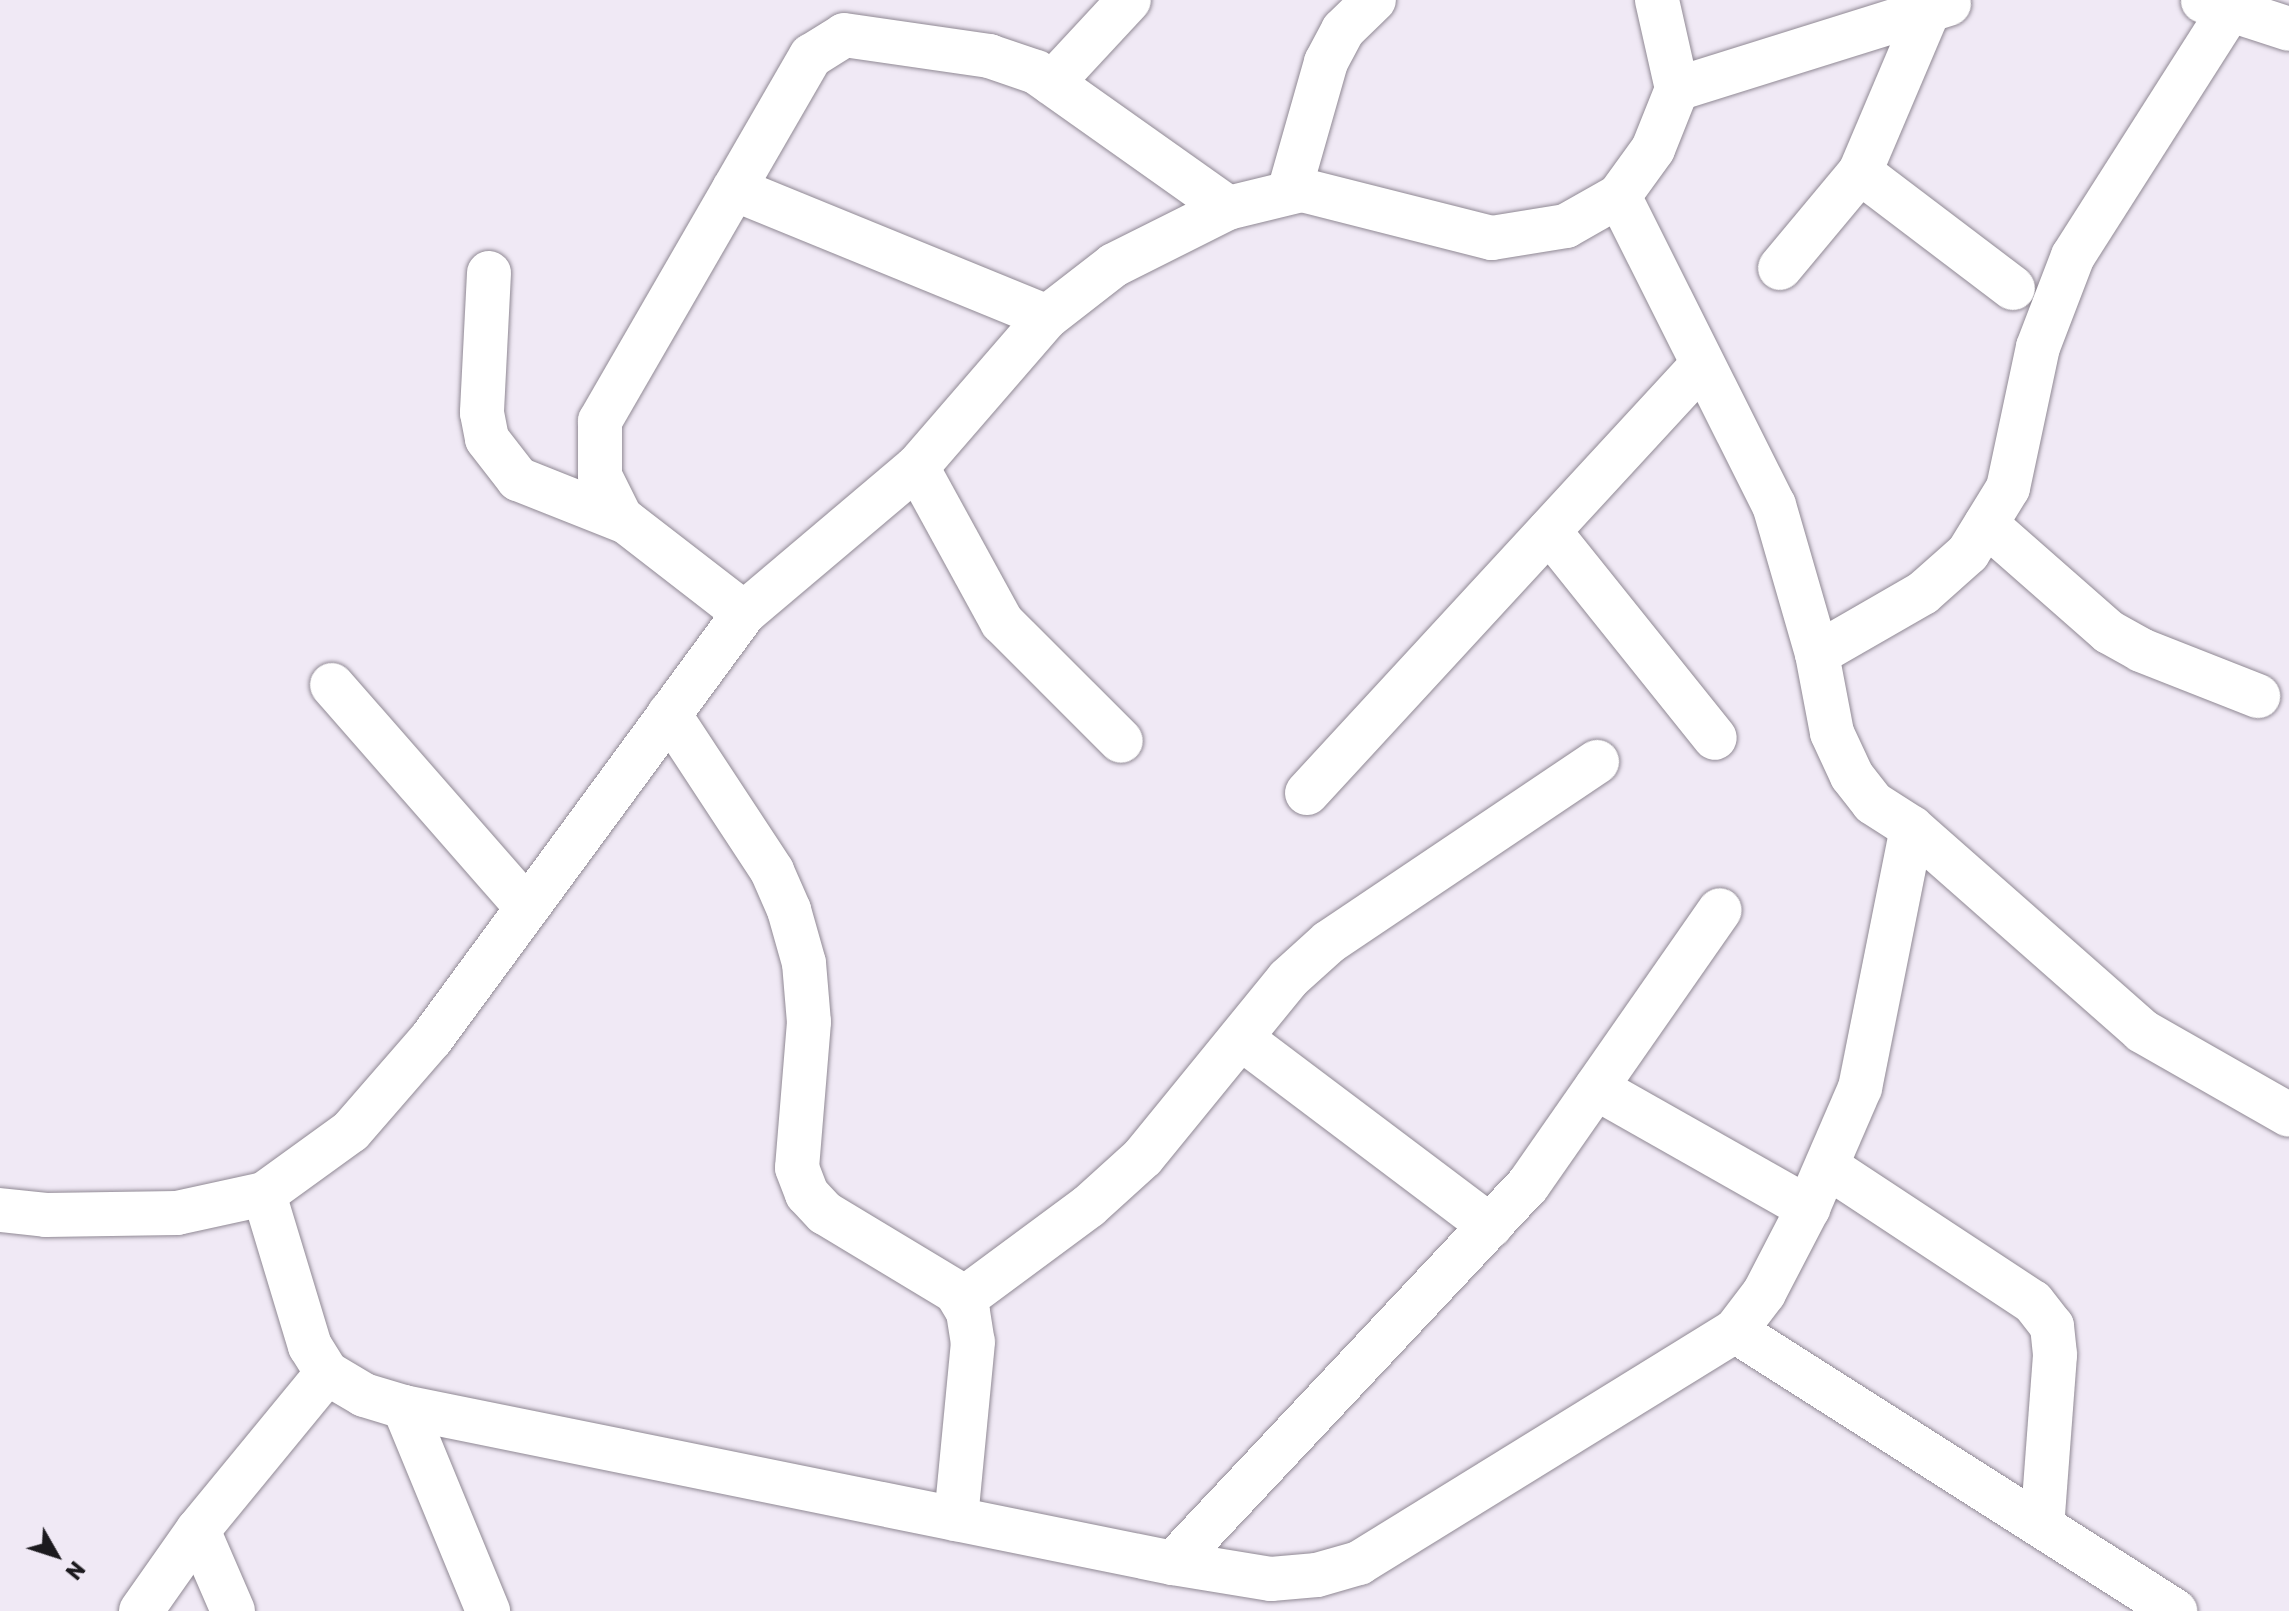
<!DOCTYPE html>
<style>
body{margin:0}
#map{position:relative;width:2289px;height:1611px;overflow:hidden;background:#f0e9f5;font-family:Rubik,sans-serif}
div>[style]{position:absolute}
.roads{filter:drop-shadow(0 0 2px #908994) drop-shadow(0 0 2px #908994)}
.minor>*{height:44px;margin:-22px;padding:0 22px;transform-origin:22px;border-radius:22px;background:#fff}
span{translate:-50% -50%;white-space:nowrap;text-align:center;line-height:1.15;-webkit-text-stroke:8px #f0e9f5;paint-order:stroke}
.north{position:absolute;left:16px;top:1515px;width:80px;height:80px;-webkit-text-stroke:6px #f0e9f5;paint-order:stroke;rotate:129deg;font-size:22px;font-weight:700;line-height:32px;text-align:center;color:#1c1a1e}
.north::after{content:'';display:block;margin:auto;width:28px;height:36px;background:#1c1a1e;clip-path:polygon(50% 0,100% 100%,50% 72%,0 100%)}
</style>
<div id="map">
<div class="roads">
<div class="minor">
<i style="left:2203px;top:1px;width:90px;rotate:18deg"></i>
<i style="left:1052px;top:83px;width:113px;rotate:-47.1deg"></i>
<i style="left:1677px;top:89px;width:285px;rotate:-17.4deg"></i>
<i style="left:1860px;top:172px;width:192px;rotate:37.2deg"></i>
<i style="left:734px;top:189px;width:338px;rotate:22.2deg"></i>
<i style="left:1289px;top:192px;width:135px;rotate:-74.1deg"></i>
<i style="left:1326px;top:62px;width:36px;rotate:-62deg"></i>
<i style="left:1343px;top:30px;width:43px;rotate:-44.1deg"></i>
<i style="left:1619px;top:196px;width:346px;rotate:63.4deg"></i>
<i style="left:1774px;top:505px;width:155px;rotate:73.9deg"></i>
<i style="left:1817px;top:654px;width:80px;rotate:79.2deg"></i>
<i style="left:1832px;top:733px;width:47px;rotate:65.1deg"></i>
<i style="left:1852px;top:776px;width:34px;rotate:52deg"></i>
<i style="left:1873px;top:803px;width:46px;rotate:32.7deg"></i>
<i style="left:1912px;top:828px;width:307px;rotate:41.4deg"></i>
<i style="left:2142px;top:1031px;width:169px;rotate:29.7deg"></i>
<i style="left:1780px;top:268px;width:125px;rotate:-50.2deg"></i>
<i style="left:1860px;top:172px;width:187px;rotate:-67deg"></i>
<i style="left:489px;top:273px;width:140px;rotate:92.9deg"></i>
<i style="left:482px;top:413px;width:26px;rotate:79deg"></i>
<i style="left:487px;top:439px;width:51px;rotate:52.2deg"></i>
<i style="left:518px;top:479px;width:116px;rotate:21.7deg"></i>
<i style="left:917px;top:467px;width:177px;rotate:61.3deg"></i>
<i style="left:1002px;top:622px;width:168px;rotate:45deg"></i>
<i style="left:1986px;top:524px;width:164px;rotate:41.3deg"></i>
<i style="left:2109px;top:632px;width:37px;rotate:29deg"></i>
<i style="left:2141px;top:650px;width:126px;rotate:21.5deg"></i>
<i style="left:1549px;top:531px;width:265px;rotate:51.3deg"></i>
<i style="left:744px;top:613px;width:155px;rotate:-142.3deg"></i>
<i style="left:621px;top:518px;width:47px;rotate:-116.6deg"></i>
<i style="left:600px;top:476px;width:55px;rotate:-90deg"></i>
<i style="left:600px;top:421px;width:422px;rotate:-60deg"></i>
<i style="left:811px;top:56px;width:39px;rotate:-32deg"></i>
<i style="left:844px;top:35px;width:147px;rotate:8.2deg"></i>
<i style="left:989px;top:56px;width:50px;rotate:18.8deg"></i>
<i style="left:1036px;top:72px;width:235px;rotate:35.3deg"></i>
<i style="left:1817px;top:654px;width:122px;rotate:-29.9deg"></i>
<i style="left:1923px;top:593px;width:60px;rotate:-41.6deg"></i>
<i style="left:1968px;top:553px;width:76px;rotate:-58.4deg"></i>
<i style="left:2008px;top:488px;width:144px;rotate:-78deg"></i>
<i style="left:2038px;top:347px;width:97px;rotate:-69deg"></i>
<i style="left:2073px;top:256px;width:292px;rotate:-57.5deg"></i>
<i style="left:332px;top:685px;width:296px;rotate:48.8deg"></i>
<i style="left:669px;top:714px;width:188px;rotate:56.7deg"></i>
<i style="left:772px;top:871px;width:43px;rotate:66.4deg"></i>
<i style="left:789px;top:910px;width:55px;rotate:74.2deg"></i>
<i style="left:804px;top:963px;width:59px;rotate:85.2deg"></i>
<i style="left:809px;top:1022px;width:146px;rotate:94.7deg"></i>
<i style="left:797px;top:1168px;width:28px;rotate:69deg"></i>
<i style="left:807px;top:1194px;width:26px;rotate:47deg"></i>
<i style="left:825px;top:1213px;width:153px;rotate:31.1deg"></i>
<i style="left:956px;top:1292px;width:23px;rotate:59deg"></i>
<i style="left:968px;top:1312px;width:30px;rotate:81deg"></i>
<i style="left:973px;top:1342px;width:178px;rotate:95.5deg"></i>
<i style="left:1307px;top:793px;width:580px;rotate:-47.31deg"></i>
<i style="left:1242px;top:1039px;width:311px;rotate:37deg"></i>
<i style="left:1596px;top:1088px;width:244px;rotate:29.5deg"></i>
<i style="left:1828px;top:1167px;width:245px;rotate:33.4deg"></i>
<i style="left:2033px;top:1302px;width:31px;rotate:52deg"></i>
<i style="left:2052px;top:1326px;width:29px;rotate:84deg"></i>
<i style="left:2055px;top:1355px;width:171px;rotate:94.3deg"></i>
<i style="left:264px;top:1194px;width:159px;rotate:73.2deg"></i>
<i style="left:310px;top:1346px;width:32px;rotate:58deg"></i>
<i style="left:327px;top:1373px;width:43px;rotate:30.7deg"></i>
<i style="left:364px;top:1395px;width:42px;rotate:16.7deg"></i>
<i style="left:404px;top:1407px;width:785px;rotate:11.47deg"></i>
<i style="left:1173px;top:1563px;width:99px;rotate:9.3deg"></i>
<i style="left:1271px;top:1579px;width:46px;rotate:-5deg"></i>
<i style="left:1317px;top:1575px;width:44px;rotate:-15.9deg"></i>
<i style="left:1359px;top:1563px;width:442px;rotate:-31.7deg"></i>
<i style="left:1735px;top:1331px;width:48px;rotate:-52.7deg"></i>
<i style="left:1764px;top:1293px;width:96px;rotate:-62.6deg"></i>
<i style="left:1808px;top:1208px;width:131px;rotate:-66.6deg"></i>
<i style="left:1860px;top:1088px;width:265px;rotate:-78.7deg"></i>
<i style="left:0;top:1210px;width:46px;rotate:6.2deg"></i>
<i style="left:46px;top:1215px;width:131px;rotate:-0.9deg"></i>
<i style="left:177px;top:1213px;width:89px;rotate:-12.3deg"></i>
<i style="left:264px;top:1194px;width:107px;rotate:-35.9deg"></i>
<i style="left:351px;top:1131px;width:122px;rotate:-49deg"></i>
<i style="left:431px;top:1039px;width:529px;rotate:-53.69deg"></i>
<i style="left:744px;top:613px;width:226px;rotate:-40.2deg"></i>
<i style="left:917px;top:467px;width:198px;rotate:-49.1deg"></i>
<i style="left:1047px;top:317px;width:85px;rotate:-37.8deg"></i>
<i style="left:1114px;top:265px;width:127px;rotate:-26.6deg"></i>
<i style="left:1228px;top:208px;width:76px;rotate:-13.7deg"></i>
<i style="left:1302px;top:190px;width:196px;rotate:14.2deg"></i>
<i style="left:1492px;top:238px;width:75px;rotate:-9.2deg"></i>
<i style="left:1566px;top:226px;width:61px;rotate:-29.5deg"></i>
<i style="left:1619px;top:196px;width:58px;rotate:-54.1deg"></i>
<i style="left:1653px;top:149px;width:65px;rotate:-68.2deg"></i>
<i style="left:1677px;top:89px;width:91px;rotate:-102.7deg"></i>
<i style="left:962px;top:1300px;width:158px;rotate:-36.5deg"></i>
<i style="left:1089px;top:1206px;width:73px;rotate:-42.2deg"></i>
<i style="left:1143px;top:1157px;width:230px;rotate:-50.8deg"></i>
<i style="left:1288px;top:979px;width:55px;rotate:-42.1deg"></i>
<i style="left:1329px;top:942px;width:323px;rotate:-33.9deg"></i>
<i style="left:1735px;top:1331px;width:522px;rotate:32.47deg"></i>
<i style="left:404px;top:1407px;width:221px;rotate:67.6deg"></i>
<i style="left:198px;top:1530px;width:88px;rotate:66.6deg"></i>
<i style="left:1173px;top:1563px;width:519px;rotate:-46.8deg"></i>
<i style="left:1528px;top:1185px;width:335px;rotate:-55.1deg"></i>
<i style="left:141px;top:1611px;width:99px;rotate:-54.9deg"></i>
<i style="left:198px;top:1530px;width:203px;rotate:-50.6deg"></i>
</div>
</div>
<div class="north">N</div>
</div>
